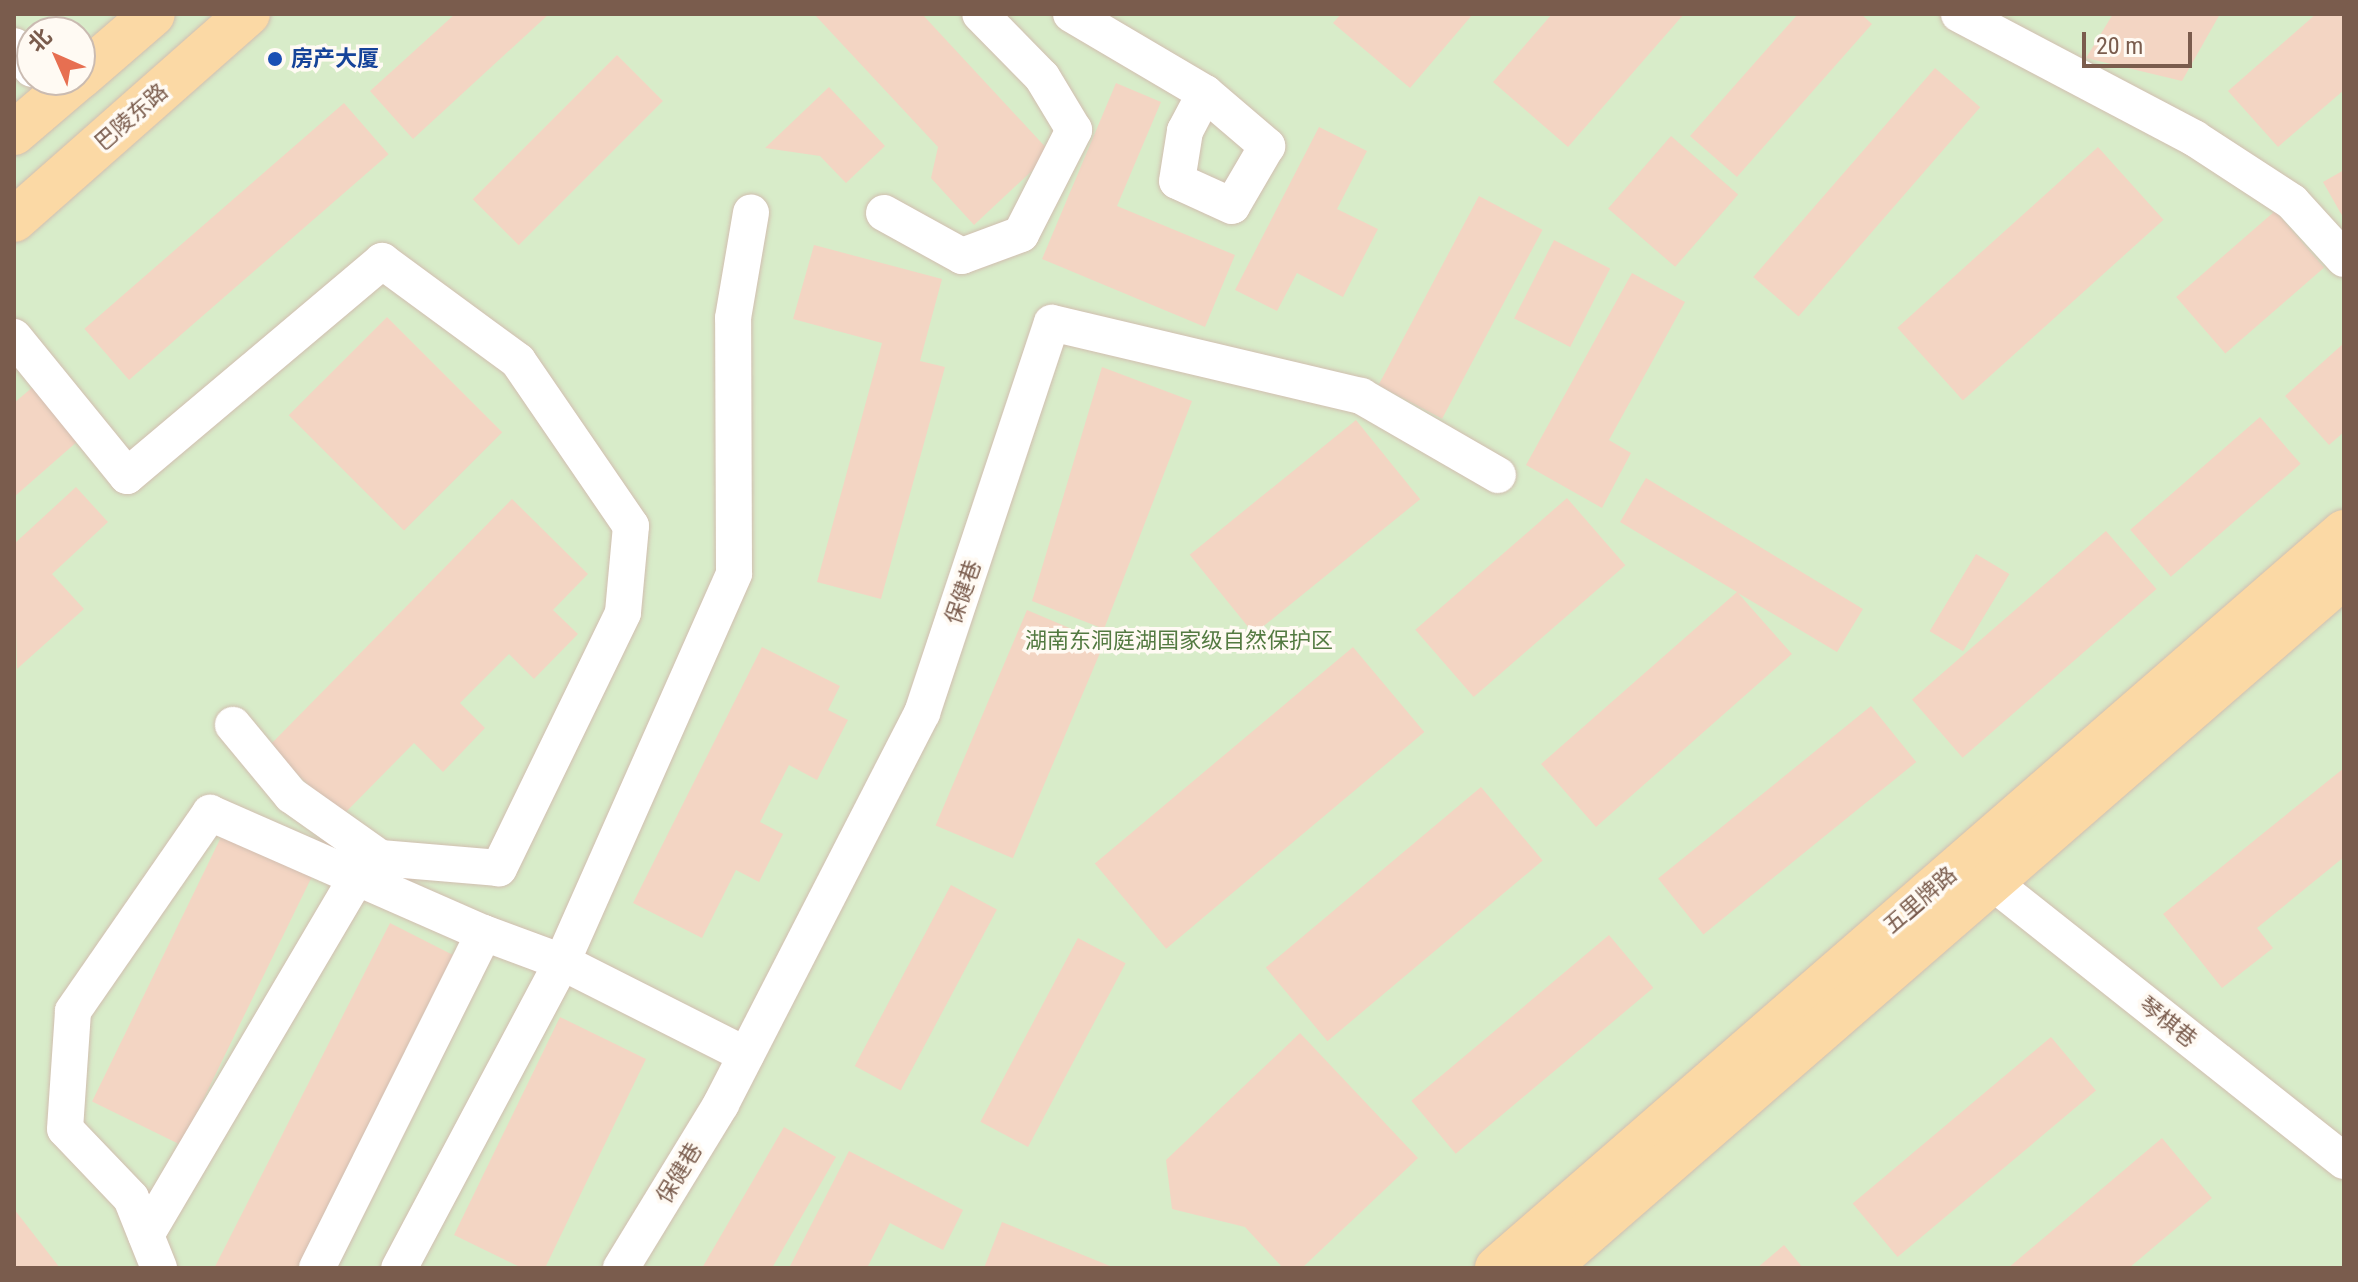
<!DOCTYPE html>
<meta charset="utf-8">
<style>
body{margin:0}
#map{position:relative;width:2358px;height:1282px;overflow:hidden;background:#fdf6ec;font-family:"Roboto Condensed","Noto Sans SC",sans-serif}
div>[style]{position:absolute}
.green>*{inset:0;background:#d8ecc9}
.building>*{inset:0;background:#f3d5c3;transform-origin:0 0}
.roads{filter:drop-shadow(0 0 2px #d1beb0) drop-shadow(0 0 2px #d1beb0)}
.minor>*{height:36px;margin:-18px;padding:0 18px;transform-origin:18px;border-radius:18px;background:#fff}
.major>*{height:44px;margin:-22px;padding:0 22px;transform-origin:22px;border-radius:22px;background:#fbd9a5}
.dots>*{width:22px;height:22px;translate:-50% -50%;box-sizing:border-box;border:4px solid #fffaf3;border-radius:50%}
span{translate:-50% -50%;white-space:nowrap;text-align:center;line-height:1.15;-webkit-text-stroke:7px #fffaf3;paint-order:stroke}
.transit-label{font-size:22px;color:#164399;font-weight:700}
.left{translate:0 -50%;text-align:left}
.street-label{font-size:22px;color:#7a5c4d}
.park-label{font-size:22px;color:#537a41}
.frame{position:absolute;inset:0;border:16px solid #7a5c4d;pointer-events:none}
.north{position:absolute;left:16px;top:16px;width:80px;height:80px;box-sizing:border-box;background:#fffaf3;border:2px solid #cabbb1;border-radius:50%;rotate:315deg;font-size:22px;font-weight:700;line-height:32px;text-align:center;color:#7a5c4d}
.north::after{content:'';display:block;margin:auto;width:28px;height:36px;background:#e76f51;clip-path:polygon(50% 0,100% 100%,50% 72%,0 100%)}
.scale{position:absolute;left:2082px;top:32px;width:110px;height:36px;box-sizing:border-box;border:4px solid #7a5c4d;border-top:0;padding-left:10px;font-size:24px;line-height:28px;white-space:nowrap;color:#7a5c4d;-webkit-text-stroke:6px #fffaf3;paint-order:stroke}
</style>
<div id="map">
<div class="green">
<i style="clip-path:polygon(evenodd,14px 14px,2344px 14px,2344px 1268px,14px 1268px,14px 14px,32px 32px,80px 32px,80px 80px,32px 80px,32px 32px)"></i>
</div>
<div class="building">
<i style="clip-path:polygon(455px 14px,549px 14px,413px 139px,370px 91px)"></i>
<i style="clip-path:polygon(814px 14px,922px 14px,1051px 153px,974px 225px,931px 178px,938px 147px)"></i>
<i style="clip-path:polygon(1341px 14px,1473px 14px,1410px 88px,1333px 23px)"></i>
<i style="clip-path:polygon(1552px 14px,1684px 14px,1568px 147px,1493px 82px)"></i>
<i style="clip-path:polygon(1798px 14px,1861px 14px,1872px 24px,1737px 177px,1690px 136px)"></i>
<i style="clip-path:polygon(2113px 14px,2220px 14px,2182px 81px,2086px 58px)"></i>
<i style="clip-path:polygon(2316px 14px,2344px 14px,2344px 90px,2278px 147px,2228px 91px)"></i>
<i style="left:617px;top:55px;width:65px;height:204px;rotate:45deg"></i>
<i style="left:1935px;top:68px;width:60px;height:277px;rotate:41deg"></i>
<i style="clip-path:polygon(1116px 83px,1161px 102px,1117px 206px,1235px 255px,1205px 327px,1042px 259px)"></i>
<i style="clip-path:polygon(829px 87px,885px 146px,846px 183px,820px 156px,765px 148px)"></i>
<i style="left:344px;top:103px;width:68px;height:344px;rotate:49deg"></i>
<i style="clip-path:polygon(1319px 127px,1367px 151px,1337px 209px,1378px 229px,1343px 297px,1297px 273px,1277px 311px,1235px 290px)"></i>
<i style="left:1671px;top:136px;width:89px;height:96px;rotate:41deg"></i>
<i style="left:2098px;top:147px;width:98px;height:270px;rotate:48deg"></i>
<i style="clip-path:polygon(2344px 170px,2344px 219px,2323px 182px)"></i>
<i style="left:1479px;top:196px;width:72px;height:214px;rotate:28deg"></i>
<i style="left:2275px;top:211px;width:75px;height:131px;rotate:49deg"></i>
<i style="left:1554px;top:240px;width:63px;height:88px;rotate:27deg"></i>
<i style="clip-path:polygon(814px 245px,942px 279px,920px 361px,945px 367px,881px 599px,817px 582px,882px 343px,793px 319px)"></i>
<i style="clip-path:polygon(1632px 273px,1685px 302px,1609px 440px,1631px 453px,1602px 508px,1526px 465px)"></i>
<i style="left:387px;top:317px;width:163px;height:139px;rotate:45deg"></i>
<i style="clip-path:polygon(2344px 343px,2344px 432px,2329px 445px,2285px 396px)"></i>
<i style="clip-path:polygon(1102px 367px,1192px 401px,1104px 629px,1032px 601px)"></i>
<i style="clip-path:polygon(41px 380px,87px 433px,14px 497px,14px 403px)"></i>
<i style="left:2260px;top:417px;width:62px;height:172px;rotate:49deg"></i>
<i style="left:1356px;top:420px;width:102px;height:214px;rotate:51deg"></i>
<i style="clip-path:polygon(1646px 478px,1863px 609px,1837px 652px,1738px 593px,1792px 654px,1596px 827px,1541px 764px,1737px 592px,1620px 522px)"></i>
<i style="clip-path:polygon(76px 487px,108px 522px,52px 574px,84px 609px,17px 669px,14px 544px)"></i>
<i style="left:1567px;top:498px;width:89px;height:201px;rotate:49deg"></i>
<i style="clip-path:polygon(512px 499px,588px 574px,553px 610px,578px 634px,534px 679px,509px 654px,460px 703px,485px 728px,443px 772px,414px 743px,341px 817px,269px 746px)"></i>
<i style="left:2106px;top:531px;width:77px;height:257px;rotate:49deg"></i>
<i style="left:1976px;top:554px;width:39px;height:90px;rotate:31deg"></i>
<i style="left:1027px;top:610px;width:84px;height:234px;rotate:23deg"></i>
<i style="clip-path:polygon(762px 647px,840px 686px,828px 710px,848px 720px,817px 780px,789px 765px,760px 822px,783px 834px,759px 882px,736px 870px,702px 938px,633px 903px)"></i>
<i style="left:1353px;top:647px;width:111px;height:337px;rotate:50deg"></i>
<i style="left:1871px;top:706px;width:72px;height:274px;rotate:51deg"></i>
<i style="clip-path:polygon(2344px 768px,2344px 857px,2257px 928px,2273px 948px,2222px 988px,2163px 914px)"></i>
<i style="left:1481px;top:787px;width:96px;height:281px;rotate:50deg"></i>
<i style="left:224px;top:831px;width:99px;height:301px;rotate:26deg"></i>
<i style="left:951px;top:885px;width:52px;height:205px;rotate:28deg"></i>
<i style="left:390px;top:923px;width:74px;height:391px;rotate:27deg"></i>
<i style="left:1609px;top:935px;width:69px;height:258px;rotate:50deg"></i>
<i style="left:1078px;top:938px;width:54px;height:208px;rotate:28deg"></i>
<i style="clip-path:polygon(560px 1017px,646px 1059px,545px 1268px,522px 1268px,454px 1235px)"></i>
<i style="clip-path:polygon(1300px 1033px,1418px 1158px,1302px 1268px,1283px 1268px,1245px 1227px,1172px 1209px,1166px 1160px)"></i>
<i style="left:2051px;top:1037px;width:70px;height:259px;rotate:50deg"></i>
<i style="clip-path:polygon(784px 1127px,836px 1157px,772px 1268px,702px 1268px)"></i>
<i style="clip-path:polygon(2162px 1138px,2212px 1198px,2129px 1268px,2008px 1268px)"></i>
<i style="clip-path:polygon(849px 1151px,963px 1210px,943px 1250px,890px 1223px,867px 1268px,789px 1268px)"></i>
<i style="clip-path:polygon(14px 1209px,60px 1268px,14px 1268px)"></i>
<i style="clip-path:polygon(1002px 1222px,1115px 1268px,984px 1268px)"></i>
<i style="clip-path:polygon(1784px 1245px,1803px 1268px,1757px 1268px)"></i>
</div>
<div class="roads">
<div class="minor">
<i style="left:1071px;top:14px;width:156px;rotate:30.5deg"></i>
<i style="left:1205px;top:93px;width:82px;rotate:40.5deg"></i>
<i style="left:1267px;top:146px;width:69px;rotate:120.3deg"></i>
<i style="left:1232px;top:206px;width:60px;rotate:-155.6deg"></i>
<i style="left:1177px;top:181px;width:51px;rotate:-80.9deg"></i>
<i style="left:1185px;top:131px;width:43px;rotate:-62.2deg"></i>
<i style="left:1959px;top:14px;width:266px;rotate:27.8deg"></i>
<i style="left:2194px;top:138px;width:117px;rotate:33.1deg"></i>
<i style="left:2292px;top:202px;width:77px;rotate:47.6deg"></i>
<i style="left:14px;top:46px;width:29px;rotate:52deg"></i>
<i style="left:884px;top:213px;width:89px;rotate:28.9deg"></i>
<i style="left:962px;top:256px;width:63px;rotate:-20.4deg"></i>
<i style="left:1021px;top:234px;width:117px;rotate:-63deg"></i>
<i style="left:1074px;top:130px;width:62px;rotate:-121.1deg"></i>
<i style="left:1042px;top:77px;width:88px;rotate:-134.5deg"></i>
<i style="left:14px;top:337px;width:179px;rotate:50.9deg"></i>
<i style="left:127px;top:476px;width:334px;rotate:-40.1deg"></i>
<i style="left:382px;top:261px;width:169px;rotate:36.3deg"></i>
<i style="left:518px;top:361px;width:200px;rotate:55.6deg"></i>
<i style="left:631px;top:526px;width:87px;rotate:95.3deg"></i>
<i style="left:623px;top:613px;width:284px;rotate:115.9deg"></i>
<i style="left:499px;top:868px;width:119px;rotate:-175.2deg"></i>
<i style="left:380px;top:858px;width:109px;rotate:-144.7deg"></i>
<i style="left:291px;top:795px;width:91px;rotate:-129.6deg"></i>
<i style="left:1992px;top:882px;width:449px;rotate:38.4deg"></i>
<i style="left:746px;top:1055px;width:206px;rotate:-153.2deg"></i>
<i style="left:562px;top:962px;width:425px;rotate:-66.1deg"></i>
<i style="left:734px;top:573px;width:255px;rotate:-90.2deg"></i>
<i style="left:733px;top:318px;width:107px;rotate:-80.3deg"></i>
<i style="left:146px;top:1235px;width:416px;rotate:-59.5deg"></i>
<i style="left:159px;top:1268px;width:75px;rotate:-111.8deg"></i>
<i style="left:131px;top:1198px;width:95px;rotate:-133.7deg"></i>
<i style="left:65px;top:1129px;width:118px;rotate:-86.1deg"></i>
<i style="left:73px;top:1011px;width:241px;rotate:-55.3deg"></i>
<i style="left:210px;top:813px;width:299px;rotate:23.7deg"></i>
<i style="left:317px;top:1268px;width:374px;rotate:-63.5deg"></i>
<i style="left:484px;top:933px;width:83px;rotate:20.4deg"></i>
<i style="left:562px;top:962px;width:347px;rotate:118deg"></i>
<i style="left:621px;top:1268px;width:192px;rotate:-58.6deg"></i>
<i style="left:721px;top:1104px;width:440px;rotate:-62.8deg"></i>
<i style="left:922px;top:713px;width:411px;rotate:-71.6deg"></i>
<i style="left:1052px;top:323px;width:318px;rotate:13.3deg"></i>
<i style="left:1361px;top:396px;width:158px;rotate:30deg"></i>
</div>
<div class="major">
<i style="left:80px;top:77px;width:96px;rotate:-40.8deg"></i>
<i style="left:14px;top:133px;width:82px;rotate:-40.5deg"></i>
<i style="left:14px;top:220px;width:312px;rotate:-41.4deg"></i>
<i style="left:1497px;top:1268px;width:1122px;rotate:-40.99deg"></i>
<i style="left:1547px;top:1268px;width:1055px;rotate:-40.97deg"></i>
</div>
</div>
<div class="dots">
<i style="left:275px;top:59px;background:#1a4fb4"></i>
</div>
<div class="transit-label">
<span class="left" style="left:291px;top:59px">房产大厦</span>
</div>
<div class="street-label">
<span style="left:131px;top:117px;rotate:-41deg">巴陵东路</span>
<span style="left:963px;top:592px;rotate:-71deg">保健巷</span>
<span style="left:1920px;top:900px;rotate:-41deg">五里牌路</span>
<span style="left:2168px;top:1022px;rotate:38deg">琴棋巷</span>
<span style="left:679px;top:1173px;rotate:-59deg">保健巷</span>
</div>
<div class="park-label">
<span style="left:1179px;top:641px">湖南东洞庭湖国家级自然保护区</span>
</div>
<div class="frame"></div>
<div class="north">北</div>
<div class="scale">20 m</div>
</div>
